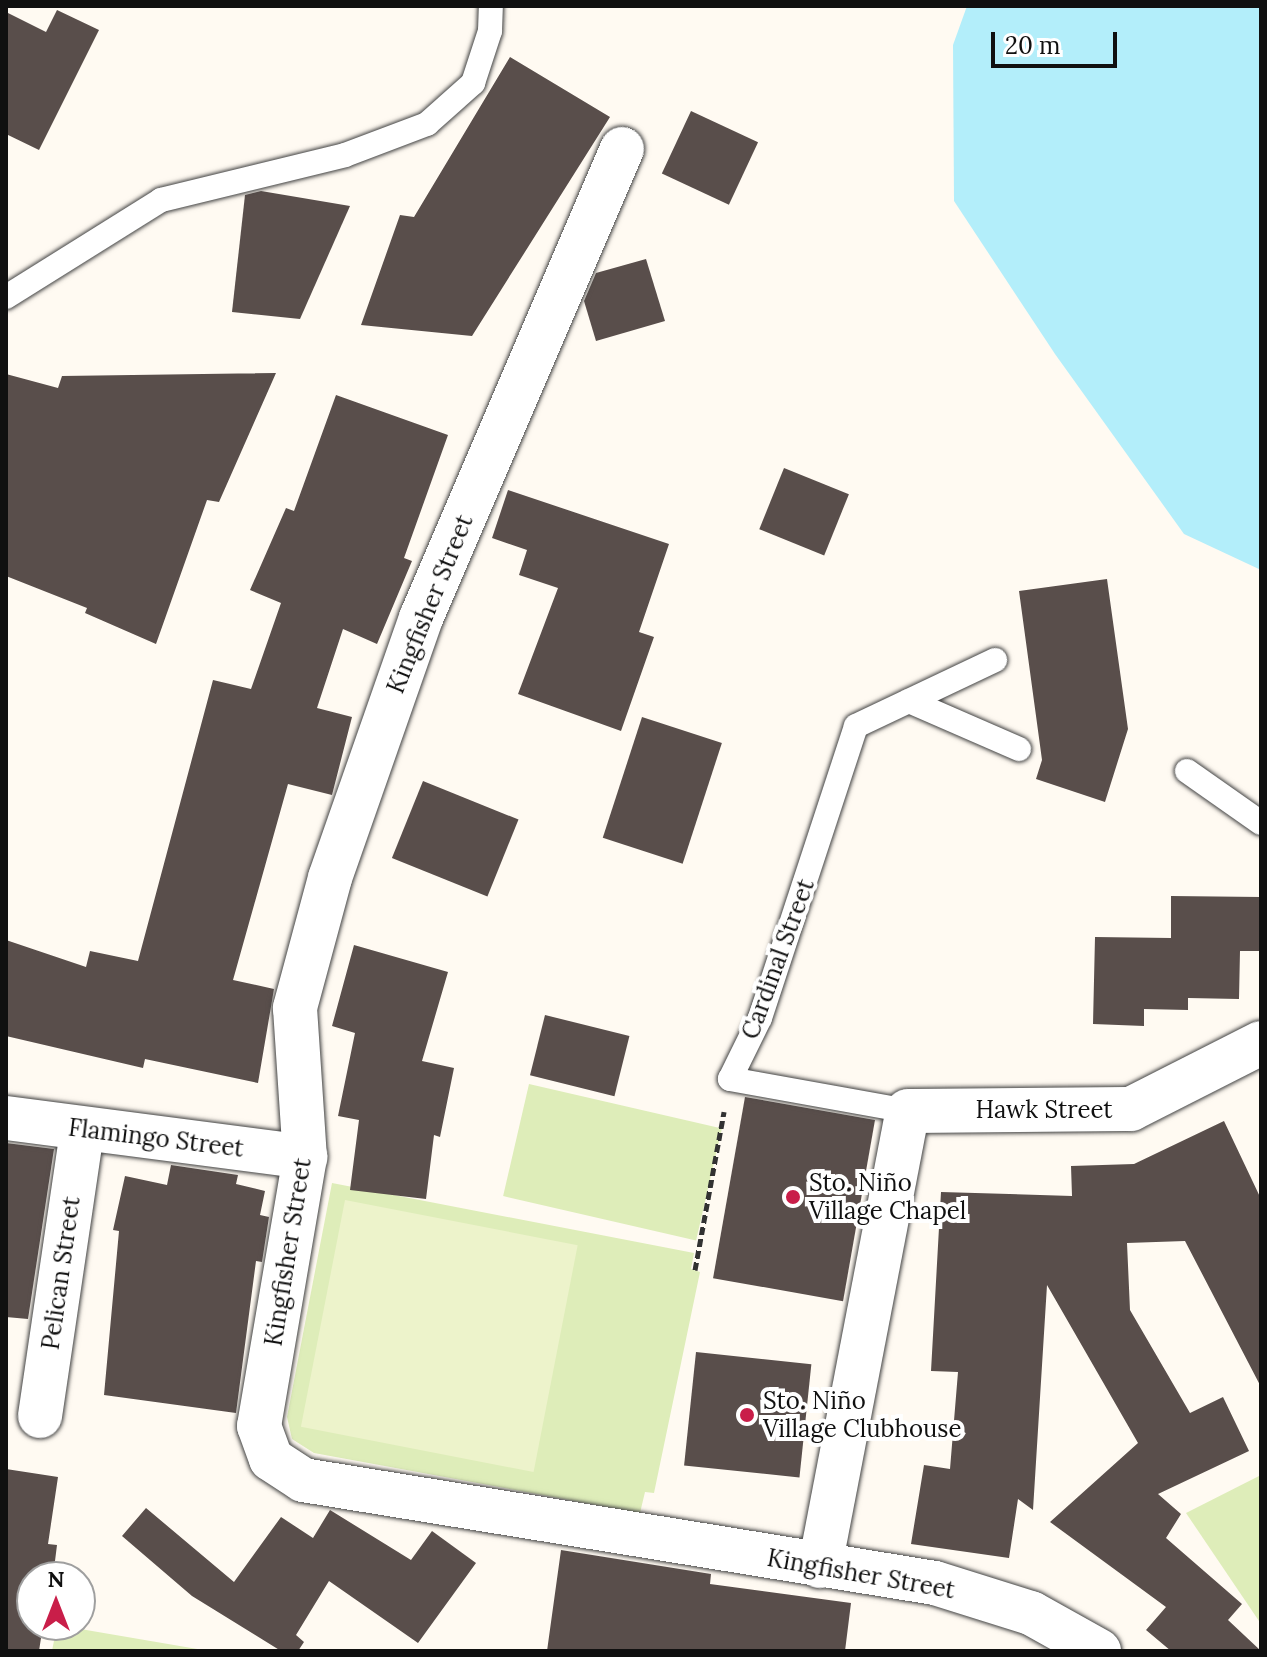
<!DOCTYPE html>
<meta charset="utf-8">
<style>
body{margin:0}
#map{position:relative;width:1267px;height:1657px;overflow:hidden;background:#fffaf2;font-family:Lora,serif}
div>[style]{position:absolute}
.green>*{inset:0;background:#deedb9;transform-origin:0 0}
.pitch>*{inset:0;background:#edf3cb;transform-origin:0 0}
.water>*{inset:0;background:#b3eefa}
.building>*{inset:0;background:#594e4b;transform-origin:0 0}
.path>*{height:5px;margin-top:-2.5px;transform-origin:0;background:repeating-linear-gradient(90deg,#323232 0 8px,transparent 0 12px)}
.roads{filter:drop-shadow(0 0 2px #434343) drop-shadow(0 0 2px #434343)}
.service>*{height:24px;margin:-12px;padding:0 12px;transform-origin:12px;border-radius:12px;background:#fff}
.minor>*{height:44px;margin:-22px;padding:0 22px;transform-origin:22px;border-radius:22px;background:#fff}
.dots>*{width:22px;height:22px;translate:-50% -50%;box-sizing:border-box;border:4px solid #fff;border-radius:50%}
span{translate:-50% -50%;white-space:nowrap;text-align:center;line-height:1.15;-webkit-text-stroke:8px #fff;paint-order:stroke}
.street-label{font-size:24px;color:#101010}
.poi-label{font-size:24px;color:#101010}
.left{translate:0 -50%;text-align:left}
.frame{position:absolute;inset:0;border:8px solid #101010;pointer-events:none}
.north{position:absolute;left:16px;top:1561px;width:80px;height:80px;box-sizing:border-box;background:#fff;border:2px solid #9f9f9f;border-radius:50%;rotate:0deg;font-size:22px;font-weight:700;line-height:32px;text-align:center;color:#101010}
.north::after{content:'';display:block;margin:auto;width:28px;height:36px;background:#c91e49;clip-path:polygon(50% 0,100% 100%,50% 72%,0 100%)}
.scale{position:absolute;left:991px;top:32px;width:126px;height:36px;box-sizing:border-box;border:4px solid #101010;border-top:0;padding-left:10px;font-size:24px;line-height:28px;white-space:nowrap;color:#101010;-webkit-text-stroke:6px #fff;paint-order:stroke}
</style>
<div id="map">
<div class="green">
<i style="left:529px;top:1084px;width:198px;height:115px;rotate:13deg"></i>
<i style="clip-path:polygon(332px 1183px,694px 1253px,691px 1269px,700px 1272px,654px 1493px,645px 1492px,640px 1513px,314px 1453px,292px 1439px,287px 1417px)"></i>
<i style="clip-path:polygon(1261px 1475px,1261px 1624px,1186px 1513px)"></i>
<i style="clip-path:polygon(57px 1625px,209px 1651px,52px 1651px)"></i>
</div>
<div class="pitch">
<i style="left:345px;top:1200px;width:237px;height:231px;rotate:11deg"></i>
</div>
<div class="water">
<i style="clip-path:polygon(967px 6px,1261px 6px,1261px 570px,1184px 534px,1055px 354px,954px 201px,953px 45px)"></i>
</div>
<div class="building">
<i style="clip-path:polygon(57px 10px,99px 30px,39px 150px,6px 134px,6px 12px,46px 32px)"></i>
<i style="clip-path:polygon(510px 57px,610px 117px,472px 336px,361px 325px,400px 215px,414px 217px)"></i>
<i style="left:691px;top:111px;width:74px;height:69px;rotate:25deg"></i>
<i style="clip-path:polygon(261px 191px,350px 206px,300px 319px,232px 312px,245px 195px)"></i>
<i style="clip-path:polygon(646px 259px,665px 321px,596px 341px,584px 301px,596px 273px)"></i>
<i style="clip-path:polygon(276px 373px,219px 502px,207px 500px,156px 644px,85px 613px,87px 608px,6px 576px,6px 374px,58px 388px,62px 376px)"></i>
<i style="clip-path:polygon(336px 395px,448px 435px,404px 558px,412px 561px,377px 644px,343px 629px,317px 708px,352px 717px,332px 795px,288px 784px,233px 980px,274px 989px,258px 1083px,145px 1059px,143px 1068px,6px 1036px,6px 940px,86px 967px,90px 951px,138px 961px,213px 680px,251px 689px,281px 603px,250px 590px,286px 508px,294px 511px)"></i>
<i style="left:784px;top:468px;width:70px;height:66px;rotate:22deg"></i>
<i style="clip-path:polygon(508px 490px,669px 544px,639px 632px,654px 637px,621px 731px,518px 694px,558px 588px,519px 575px,527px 550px,492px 538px)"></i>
<i style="clip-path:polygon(1107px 579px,1128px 729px,1105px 802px,1036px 779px,1042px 760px,1019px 591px)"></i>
<i style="left:642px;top:717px;width:84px;height:127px;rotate:18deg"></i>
<i style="left:423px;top:781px;width:103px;height:83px;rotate:22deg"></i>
<i style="clip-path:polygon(1171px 896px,1261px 897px,1260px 951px,1240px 951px,1239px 999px,1188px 998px,1188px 1010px,1144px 1009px,1144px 1026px,1093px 1024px,1095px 937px,1171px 938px)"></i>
<i style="clip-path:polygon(354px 945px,448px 972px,422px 1061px,454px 1068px,440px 1137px,434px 1135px,426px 1199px,350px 1190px,359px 1120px,338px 1116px,355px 1033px,332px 1026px)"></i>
<i style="left:545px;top:1015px;width:87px;height:62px;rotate:14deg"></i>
<i style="left:745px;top:1097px;width:132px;height:184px;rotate:10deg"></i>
<i style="clip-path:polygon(1224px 1121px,1261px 1199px,1261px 1387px,1185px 1241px,1127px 1243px,1130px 1310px,1190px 1413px,1223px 1397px,1249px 1451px,1158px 1494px,1181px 1514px,1166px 1538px,1242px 1604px,1228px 1620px,1261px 1651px,1171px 1651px,1146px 1630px,1166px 1607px,1050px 1522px,1138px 1443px,1047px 1285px,1033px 1510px,1018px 1499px,1009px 1558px,911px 1544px,924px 1465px,950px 1469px,958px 1372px,931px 1371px,941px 1192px,1072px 1196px,1071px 1166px,1134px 1164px)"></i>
<i style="clip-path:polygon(6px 1143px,54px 1149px,28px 1319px,6px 1317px)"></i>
<i style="clip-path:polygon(171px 1165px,238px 1175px,236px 1184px,265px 1191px,260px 1215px,269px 1217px,262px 1262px,256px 1261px,236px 1413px,104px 1395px,119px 1231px,113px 1230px,125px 1176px,167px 1185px)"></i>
<i style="left:696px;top:1352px;width:116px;height:114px;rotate:6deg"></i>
<i style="clip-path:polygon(6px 1469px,58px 1477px,48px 1544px,57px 1545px,53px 1577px,32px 1577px,32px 1625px,43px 1625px,39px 1651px,6px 1651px)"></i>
<i style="clip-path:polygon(146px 1508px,234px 1582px,281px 1517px,313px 1538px,330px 1510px,411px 1560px,432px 1531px,476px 1563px,418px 1643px,329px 1581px,296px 1635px,304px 1642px,298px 1651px,281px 1651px,192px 1596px,122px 1536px)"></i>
<i style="clip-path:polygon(561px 1550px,711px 1574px,710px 1584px,851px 1603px,845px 1651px,547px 1651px)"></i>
</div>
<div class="path">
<i style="left:695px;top:1270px;width:161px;rotate:-79.6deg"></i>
</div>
<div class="roads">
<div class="service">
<i style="left:6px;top:297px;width:183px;rotate:-32deg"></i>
<i style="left:161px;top:200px;width:189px;rotate:-13.7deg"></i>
<i style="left:345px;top:155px;width:88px;rotate:-20.7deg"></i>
<i style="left:427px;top:124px;width:62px;rotate:-41.7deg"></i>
<i style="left:473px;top:83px;width:55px;rotate:-71.9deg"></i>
<i style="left:490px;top:31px;width:25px;rotate:-88deg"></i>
<i style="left:909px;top:701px;width:120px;rotate:23.6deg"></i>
<i style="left:1187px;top:771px;width:90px;rotate:35.1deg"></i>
<i style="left:908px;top:1111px;width:181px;rotate:-169.8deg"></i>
<i style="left:730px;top:1079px;width:68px;rotate:-63.8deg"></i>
<i style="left:760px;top:1018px;width:307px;rotate:-71.8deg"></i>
<i style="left:856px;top:726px;width:154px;rotate:-25.4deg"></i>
</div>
<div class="minor">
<i style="left:622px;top:149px;width:510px;rotate:113.2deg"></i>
<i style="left:421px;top:618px;width:275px;rotate:109.3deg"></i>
<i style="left:330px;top:878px;width:135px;rotate:105.1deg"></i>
<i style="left:295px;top:1008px;width:149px;rotate:86.2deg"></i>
<i style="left:305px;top:1157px;width:273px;rotate:99.7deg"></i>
<i style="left:259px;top:1426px;width:35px;rotate:70deg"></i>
<i style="left:271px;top:1459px;width:38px;rotate:33deg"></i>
<i style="left:303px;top:1480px;width:640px;rotate:9.26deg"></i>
<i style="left:935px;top:1583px;width:101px;rotate:17.4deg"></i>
<i style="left:1031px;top:1613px;width:78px;rotate:29.2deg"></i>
<i style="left:6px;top:1118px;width:302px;rotate:7.4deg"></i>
<i style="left:40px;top:1416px;width:289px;rotate:-81.6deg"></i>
<i style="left:820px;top:1566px;width:463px;rotate:-79.1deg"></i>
<i style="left:908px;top:1111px;width:223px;rotate:-0.5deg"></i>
<i style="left:1131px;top:1109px;width:146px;rotate:-26.9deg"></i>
</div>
</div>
<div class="dots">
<i style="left:793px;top:1197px;background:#c91e49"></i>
<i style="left:747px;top:1415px;background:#c91e49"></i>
</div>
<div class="street-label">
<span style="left:430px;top:604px;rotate:-68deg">Kingfisher Street</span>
<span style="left:778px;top:959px;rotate:-70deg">Cardinal Street</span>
<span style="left:1044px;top:1110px">Hawk Street</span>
<span style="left:156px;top:1138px;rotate:7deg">Flamingo Street</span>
<span style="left:288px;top:1252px;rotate:-81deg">Kingfisher Street</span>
<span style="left:61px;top:1273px;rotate:-82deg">Pelican Street</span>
<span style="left:861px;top:1574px;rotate:10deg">Kingfisher Street</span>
</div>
<div class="poi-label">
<span class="left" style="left:809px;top:1197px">Sto. Niño<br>Village Chapel</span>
<span class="left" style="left:763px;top:1415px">Sto. Niño<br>Village Clubhouse</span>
</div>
<div class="frame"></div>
<div class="north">N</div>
<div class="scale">20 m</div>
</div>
